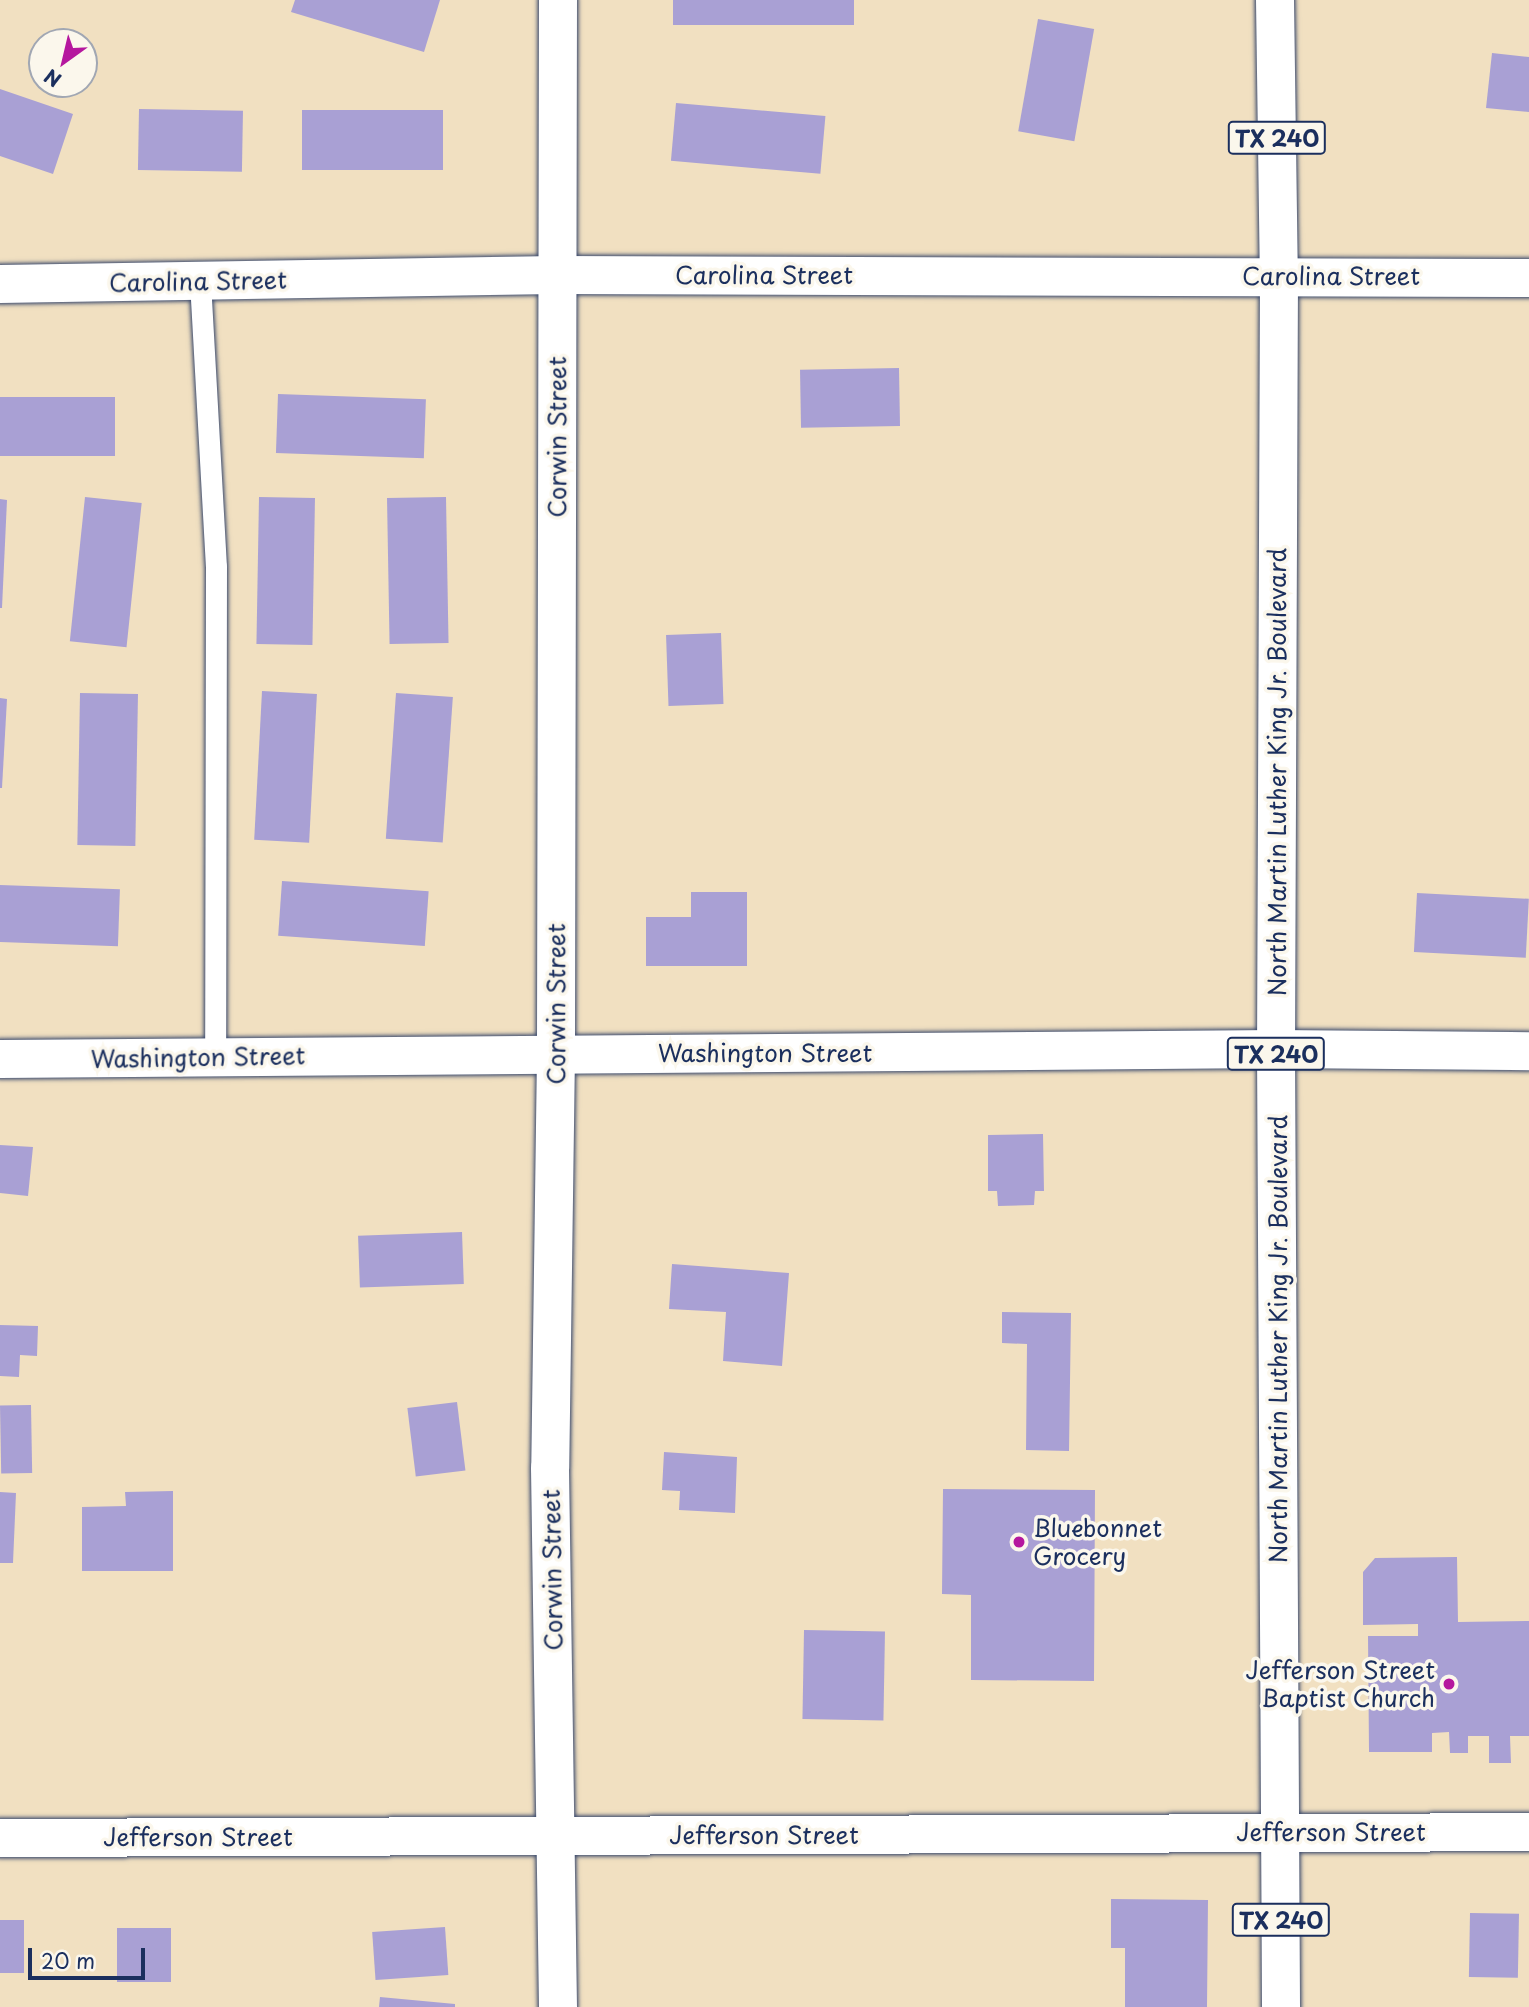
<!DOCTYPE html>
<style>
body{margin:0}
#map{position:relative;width:1529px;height:2007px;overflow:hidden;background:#f1e0c1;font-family:"Playpen Sans",sans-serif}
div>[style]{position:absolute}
.building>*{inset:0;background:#a9a0d4;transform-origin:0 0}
.roads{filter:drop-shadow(0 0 2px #3b4a6d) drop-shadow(0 0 2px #3b4a6d)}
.service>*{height:21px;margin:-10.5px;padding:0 10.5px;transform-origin:10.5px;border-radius:10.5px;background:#fff}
.minor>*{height:38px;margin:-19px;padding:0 19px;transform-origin:19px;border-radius:19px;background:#fff}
.tertiary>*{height:38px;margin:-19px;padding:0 19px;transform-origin:19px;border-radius:19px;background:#fff}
.primary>*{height:38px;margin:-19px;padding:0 19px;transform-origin:19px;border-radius:19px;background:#fff}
.dots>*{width:19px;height:19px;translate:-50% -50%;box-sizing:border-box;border:4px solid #fbf7ec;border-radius:50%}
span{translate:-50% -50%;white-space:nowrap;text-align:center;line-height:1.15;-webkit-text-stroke:7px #fbf7ec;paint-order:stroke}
.shield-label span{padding:2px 5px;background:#fbf7ec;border:2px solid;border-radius:5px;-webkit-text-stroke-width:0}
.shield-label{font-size:23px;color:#1b2f5e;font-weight:700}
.street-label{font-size:24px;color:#1b2f5e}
.poi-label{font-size:24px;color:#1b2f5e}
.left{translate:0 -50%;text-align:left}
.right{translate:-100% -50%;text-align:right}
.north{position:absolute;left:28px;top:28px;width:70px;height:70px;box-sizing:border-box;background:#fbf7ec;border:2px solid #a1a7b3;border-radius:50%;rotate:214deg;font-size:19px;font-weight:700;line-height:28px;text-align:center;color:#1b2f5e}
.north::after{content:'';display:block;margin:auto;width:24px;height:32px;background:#b5179e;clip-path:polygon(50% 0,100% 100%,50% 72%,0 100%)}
.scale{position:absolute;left:28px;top:1948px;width:117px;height:32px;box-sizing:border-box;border:4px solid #1b2f5e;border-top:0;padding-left:9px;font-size:21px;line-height:24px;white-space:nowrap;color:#1b2f5e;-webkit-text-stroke:5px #fbf7ec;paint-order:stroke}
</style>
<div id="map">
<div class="building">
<i style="clip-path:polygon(295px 0,440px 0,424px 52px,291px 12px)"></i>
<i style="left:673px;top:0;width:181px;height:25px"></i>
<i style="left:1038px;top:19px;width:57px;height:114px;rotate:10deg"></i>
<i style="clip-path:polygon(1492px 53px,1529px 57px,1529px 112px,1486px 108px)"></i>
<i style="clip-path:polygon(0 89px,73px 114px,53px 174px,0 156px)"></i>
<i style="left:676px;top:103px;width:150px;height:58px;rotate:5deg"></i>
<i style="left:139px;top:109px;width:104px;height:61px;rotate:1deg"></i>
<i style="left:302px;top:110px;width:141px;height:60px"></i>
<i style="left:899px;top:368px;width:58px;height:99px;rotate:89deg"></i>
<i style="left:278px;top:394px;width:148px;height:59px;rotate:2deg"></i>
<i style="left:115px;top:397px;width:59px;height:115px;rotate:90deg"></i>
<i style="left:85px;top:497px;width:57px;height:145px;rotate:6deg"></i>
<i style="left:259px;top:497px;width:56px;height:147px;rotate:1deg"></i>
<i style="left:446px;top:497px;width:146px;height:59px;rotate:89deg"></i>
<i style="clip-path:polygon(0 499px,7px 500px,2px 608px,0 608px)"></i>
<i style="left:721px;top:633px;width:71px;height:55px;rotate:88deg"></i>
<i style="left:262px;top:691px;width:55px;height:149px;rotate:3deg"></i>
<i style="left:80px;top:693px;width:58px;height:152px;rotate:1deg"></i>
<i style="left:396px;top:693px;width:57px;height:146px;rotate:4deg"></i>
<i style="clip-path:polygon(0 698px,7px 699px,2px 788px,0 788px)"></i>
<i style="left:282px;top:881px;width:147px;height:55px;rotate:4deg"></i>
<i style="left:0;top:885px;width:120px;height:57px;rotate:2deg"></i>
<i style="clip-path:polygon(691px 892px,747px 892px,747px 966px,646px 966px,646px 917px,691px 917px)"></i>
<i style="left:1417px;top:893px;width:112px;height:59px;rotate:3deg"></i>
<i style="clip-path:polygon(1043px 1134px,1044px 1191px,1035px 1191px,1034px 1205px,998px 1206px,997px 1191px,988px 1191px,988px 1135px)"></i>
<i style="clip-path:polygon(0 1145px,33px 1147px,28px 1196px,0 1193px)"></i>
<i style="left:462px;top:1232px;width:52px;height:104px;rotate:88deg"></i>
<i style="clip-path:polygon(672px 1264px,789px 1273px,782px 1366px,723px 1361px,726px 1312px,669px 1309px)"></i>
<i style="clip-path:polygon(1002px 1312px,1071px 1313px,1069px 1451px,1026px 1450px,1027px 1344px,1002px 1343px)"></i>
<i style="clip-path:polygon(0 1325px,38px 1326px,37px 1356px,20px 1355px,19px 1377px,0 1376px)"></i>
<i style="left:457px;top:1402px;width:69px;height:50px;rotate:83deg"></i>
<i style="left:31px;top:1405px;width:68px;height:31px;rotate:89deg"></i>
<i style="clip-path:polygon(664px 1452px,737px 1457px,735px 1513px,679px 1510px,680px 1491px,662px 1490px)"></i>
<i style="clip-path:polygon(943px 1489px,1095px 1490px,1094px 1681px,971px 1680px,971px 1595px,942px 1594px)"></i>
<i style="clip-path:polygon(173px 1491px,173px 1571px,82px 1571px,82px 1507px,126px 1506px,125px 1492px)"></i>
<i style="clip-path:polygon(0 1492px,16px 1493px,13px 1563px,0 1563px)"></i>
<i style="clip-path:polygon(1457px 1557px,1458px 1622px,1529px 1621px,1529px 1736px,1510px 1736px,1511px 1763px,1489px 1763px,1489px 1736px,1468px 1736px,1468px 1753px,1450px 1753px,1449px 1732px,1432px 1733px,1432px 1752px,1369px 1752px,1368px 1636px,1418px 1636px,1418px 1624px,1363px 1625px,1363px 1572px,1375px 1558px)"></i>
<i style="left:804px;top:1630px;width:81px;height:89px;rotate:1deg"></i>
<i style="clip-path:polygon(1111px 1899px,1208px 1900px,1207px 2007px,1125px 2007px,1125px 1948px,1111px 1948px)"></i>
<i style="left:1470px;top:1913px;width:49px;height:64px;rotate:1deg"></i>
<i style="left:0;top:1920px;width:24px;height:53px"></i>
<i style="left:445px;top:1927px;width:48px;height:73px;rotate:86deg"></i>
<i style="left:117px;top:1928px;width:54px;height:54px"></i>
<i style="clip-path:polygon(380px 1997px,455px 2004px,455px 2007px,379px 2007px)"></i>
</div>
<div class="roads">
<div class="service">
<i style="left:200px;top:281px;width:285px;rotate:86.8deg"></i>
<i style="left:216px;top:566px;width:491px;rotate:90.1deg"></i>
</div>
<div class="minor">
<i style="left:558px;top:0;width:1054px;rotate:90.11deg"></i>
<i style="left:556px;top:1054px;width:414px;rotate:90.8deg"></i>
<i style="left:550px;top:1468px;width:539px;rotate:89.15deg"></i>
<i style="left:0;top:284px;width:557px;rotate:-0.93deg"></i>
<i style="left:557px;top:275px;width:972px;rotate:0.18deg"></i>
<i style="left:0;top:1059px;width:1276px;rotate:-0.45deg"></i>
<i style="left:1276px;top:1049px;width:253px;rotate:0.5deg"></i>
</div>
<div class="tertiary">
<i style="left:0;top:1838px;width:1529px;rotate:-0.22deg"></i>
</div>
<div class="primary">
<i style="left:1275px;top:0;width:276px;rotate:89.2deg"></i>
<i style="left:1279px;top:276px;width:773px;rotate:90.22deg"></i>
<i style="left:1276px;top:1049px;width:958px;rotate:89.7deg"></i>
</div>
</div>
<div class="dots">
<i style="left:1019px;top:1542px;background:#b5179e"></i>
<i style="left:1449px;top:1684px;background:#b5179e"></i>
</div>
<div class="shield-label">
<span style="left:1277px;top:138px">TX 240</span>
<span style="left:1276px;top:1054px">TX 240</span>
<span style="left:1281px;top:1920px">TX 240</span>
</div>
<div class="street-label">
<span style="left:764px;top:275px">Carolina Street</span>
<span style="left:1331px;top:276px">Carolina Street</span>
<span style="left:198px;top:281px;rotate:-1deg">Carolina Street</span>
<span style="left:557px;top:437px;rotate:-90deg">Corwin Street</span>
<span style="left:1277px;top:772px;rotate:-90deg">North Martin Luther King Jr. Boulevard</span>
<span style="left:556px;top:1004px;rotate:-90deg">Corwin Street</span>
<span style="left:765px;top:1053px">Washington Street</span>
<span style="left:198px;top:1057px;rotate:-1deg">Washington Street</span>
<span style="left:1278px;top:1339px;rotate:-90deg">North Martin Luther King Jr. Boulevard</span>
<span style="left:552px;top:1570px;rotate:-91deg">Corwin Street</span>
<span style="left:1331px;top:1832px">Jefferson Street</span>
<span style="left:764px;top:1835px">Jefferson Street</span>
<span style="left:198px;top:1837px">Jefferson Street</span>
</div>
<div class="poi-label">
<span class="left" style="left:1033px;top:1542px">Bluebonnet<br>Grocery</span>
<span class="right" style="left:1435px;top:1684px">Jefferson Street<br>Baptist Church</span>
</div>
<div class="north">N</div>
<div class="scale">20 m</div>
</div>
